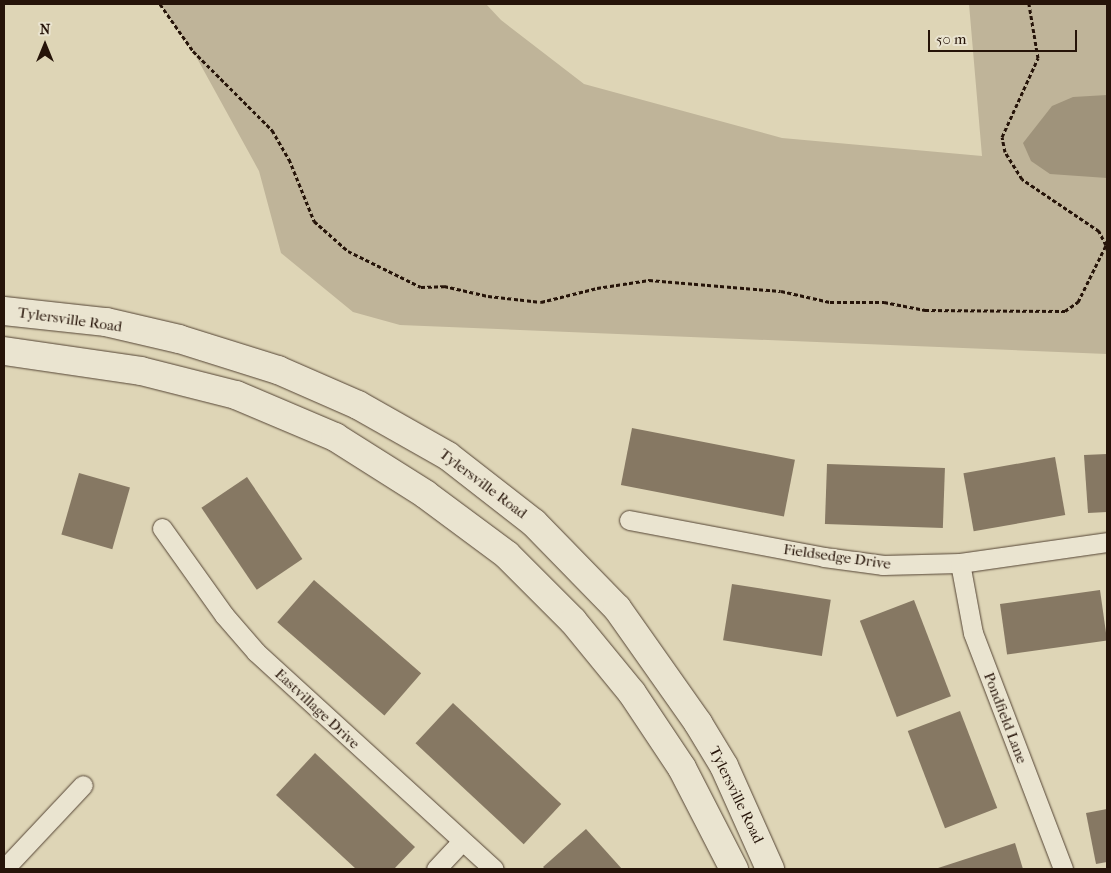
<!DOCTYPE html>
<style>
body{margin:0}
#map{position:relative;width:1111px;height:873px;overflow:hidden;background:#ded5b6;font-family:"IM FELL French Canon",serif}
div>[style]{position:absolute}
.green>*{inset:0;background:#bfb499}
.water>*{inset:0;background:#9f937b}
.building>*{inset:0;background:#867863;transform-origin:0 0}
.path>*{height:3px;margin-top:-1.5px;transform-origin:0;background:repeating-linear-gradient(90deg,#261409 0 4px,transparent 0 6.5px)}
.roads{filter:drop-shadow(0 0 1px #544434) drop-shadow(0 0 1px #544434)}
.minor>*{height:19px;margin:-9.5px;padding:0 9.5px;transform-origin:9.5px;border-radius:9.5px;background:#eae4d0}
.secondary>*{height:28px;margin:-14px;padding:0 14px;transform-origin:14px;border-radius:14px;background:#eae4d0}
span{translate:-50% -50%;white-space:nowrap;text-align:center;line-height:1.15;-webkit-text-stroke:4px #eae4d0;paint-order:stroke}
.street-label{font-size:15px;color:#261409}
.frame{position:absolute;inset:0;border:5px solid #261409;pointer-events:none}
.north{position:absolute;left:20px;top:20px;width:50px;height:50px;-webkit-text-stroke:4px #eae4d0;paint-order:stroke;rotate:0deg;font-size:14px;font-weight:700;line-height:20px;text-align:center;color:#261409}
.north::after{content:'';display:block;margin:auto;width:18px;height:22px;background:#261409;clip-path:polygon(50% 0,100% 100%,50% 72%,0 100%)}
.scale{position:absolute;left:928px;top:30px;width:149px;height:22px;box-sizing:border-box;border:2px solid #261409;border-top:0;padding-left:6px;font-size:15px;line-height:18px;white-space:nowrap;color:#261409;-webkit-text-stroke:4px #eae4d0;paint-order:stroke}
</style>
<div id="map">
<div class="green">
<i style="clip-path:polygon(160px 4px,486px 4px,501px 20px,584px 84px,782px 138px,982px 156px,969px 4px,1107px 4px,1107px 354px,400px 325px,353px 312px,281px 253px,259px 171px,193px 51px)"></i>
</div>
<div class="water">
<i style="clip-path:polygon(1107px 95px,1107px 178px,1050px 174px,1031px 161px,1023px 143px,1052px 106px,1073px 97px)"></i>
</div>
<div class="building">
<i style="left:632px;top:428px;width:166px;height:58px;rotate:11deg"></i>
<i style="clip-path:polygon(1107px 454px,1107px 512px,1088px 513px,1084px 455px)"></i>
<i style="left:1055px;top:457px;width:59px;height:93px;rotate:80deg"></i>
<i style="left:827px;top:464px;width:118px;height:60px;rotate:2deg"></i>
<i style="left:79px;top:473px;width:53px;height:64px;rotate:16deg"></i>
<i style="left:247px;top:477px;width:99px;height:55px;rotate:56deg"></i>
<i style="left:314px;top:580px;width:142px;height:56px;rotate:41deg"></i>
<i style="left:732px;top:584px;width:100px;height:57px;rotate:9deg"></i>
<i style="left:1100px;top:590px;width:51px;height:101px;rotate:82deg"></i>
<i style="left:914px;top:600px;width:103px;height:58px;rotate:69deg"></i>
<i style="left:453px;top:703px;width:148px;height:55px;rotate:43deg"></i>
<i style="left:960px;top:711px;width:104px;height:56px;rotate:69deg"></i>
<i style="clip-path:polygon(315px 753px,415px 847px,394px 869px,356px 869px,276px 795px)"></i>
<i style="clip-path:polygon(1107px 809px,1107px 862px,1096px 864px,1086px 813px)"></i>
<i style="clip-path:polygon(586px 829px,622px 869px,545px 869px,543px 867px)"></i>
<i style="clip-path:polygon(1015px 843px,1023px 869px,935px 869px)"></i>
</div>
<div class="path">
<i style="left:160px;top:4px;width:57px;rotate:54.9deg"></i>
<i style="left:193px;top:51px;width:112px;rotate:45deg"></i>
<i style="left:272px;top:130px;width:34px;rotate:60deg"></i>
<i style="left:289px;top:159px;width:67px;rotate:68deg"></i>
<i style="left:314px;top:221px;width:45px;rotate:41.4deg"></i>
<i style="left:348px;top:251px;width:81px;rotate:26.3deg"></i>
<i style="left:421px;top:287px;width:23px;rotate:-2deg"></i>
<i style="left:444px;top:286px;width:45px;rotate:12.8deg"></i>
<i style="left:488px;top:296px;width:53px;rotate:6.5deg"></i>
<i style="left:541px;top:302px;width:58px;rotate:-14deg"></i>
<i style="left:597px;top:288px;width:53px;rotate:-8.7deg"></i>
<i style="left:649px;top:280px;width:132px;rotate:4.8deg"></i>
<i style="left:781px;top:291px;width:50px;rotate:12.7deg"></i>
<i style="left:830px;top:302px;width:54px"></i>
<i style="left:884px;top:302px;width:42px;rotate:11deg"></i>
<i style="left:925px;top:310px;width:140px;rotate:0.4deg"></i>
<i style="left:1065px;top:311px;width:16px;rotate:-35deg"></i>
<i style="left:1078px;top:302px;width:64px;rotate:-63.8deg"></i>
<i style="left:1106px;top:245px;width:16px;rotate:-117deg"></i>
<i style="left:1099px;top:231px;width:93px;rotate:-146deg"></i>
<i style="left:1022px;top:179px;width:32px;rotate:-122deg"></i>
<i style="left:1005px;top:152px;width:15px;rotate:-101deg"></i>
<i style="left:1002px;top:137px;width:87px;rotate:-65.5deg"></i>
<i style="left:1038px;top:58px;width:55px;rotate:-99.5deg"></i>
</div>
<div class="roads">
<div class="minor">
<i style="left:629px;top:520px;width:198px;rotate:10.7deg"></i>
<i style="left:824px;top:557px;width:60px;rotate:7.7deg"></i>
<i style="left:883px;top:565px;width:77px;rotate:-1.5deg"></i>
<i style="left:960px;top:563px;width:148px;rotate:-8.1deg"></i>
<i style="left:162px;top:528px;width:107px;rotate:54.5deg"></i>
<i style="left:224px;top:615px;width:49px;rotate:49.1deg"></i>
<i style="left:256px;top:652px;width:322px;rotate:42.4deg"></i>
<i style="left:960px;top:563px;width:71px;rotate:79.5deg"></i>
<i style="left:973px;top:633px;width:253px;rotate:69.1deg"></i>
<i style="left:4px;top:869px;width:115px;rotate:-46.8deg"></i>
<i style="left:436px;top:869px;width:38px;rotate:-47deg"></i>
</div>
<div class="secondary">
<i style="left:4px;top:311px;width:103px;rotate:6.2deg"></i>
<i style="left:106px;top:322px;width:75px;rotate:13.1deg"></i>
<i style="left:179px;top:339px;width:104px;rotate:17.4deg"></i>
<i style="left:278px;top:370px;width:87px;rotate:23.6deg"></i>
<i style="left:358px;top:405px;width:103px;rotate:29.5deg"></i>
<i style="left:448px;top:456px;width:109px;rotate:37.9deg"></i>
<i style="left:534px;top:523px;width:119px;rotate:45.7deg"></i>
<i style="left:617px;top:608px;width:141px;rotate:54.8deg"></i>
<i style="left:698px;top:723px;width:50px;rotate:58.8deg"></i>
<i style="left:724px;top:766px;width:113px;rotate:65.9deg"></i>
<i style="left:4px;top:351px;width:138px;rotate:8.3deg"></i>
<i style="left:141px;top:371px;width:98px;rotate:14.2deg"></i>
<i style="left:236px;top:395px;width:108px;rotate:23deg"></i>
<i style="left:335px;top:437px;width:107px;rotate:32.3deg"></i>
<i style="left:425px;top:494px;width:102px;rotate:36.6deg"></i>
<i style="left:507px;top:555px;width:93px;rotate:45deg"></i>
<i style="left:573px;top:621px;width:93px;rotate:50.7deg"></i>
<i style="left:632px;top:693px;width:90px;rotate:56.3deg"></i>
<i style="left:682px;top:768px;width:114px;rotate:62.8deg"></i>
</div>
</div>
<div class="street-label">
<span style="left:70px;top:320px;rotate:8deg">Tylersville Road</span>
<span style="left:483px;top:484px;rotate:37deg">Tylersville Road</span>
<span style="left:837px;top:557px;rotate:8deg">Fieldsedge Drive</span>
<span style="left:317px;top:709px;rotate:43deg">Eastvillage Drive</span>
<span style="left:1005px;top:718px;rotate:69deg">Pondfield Lane</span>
<span style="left:736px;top:795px;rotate:64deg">Tylersville Road</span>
</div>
<div class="frame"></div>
<div class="north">N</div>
<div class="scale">50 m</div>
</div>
